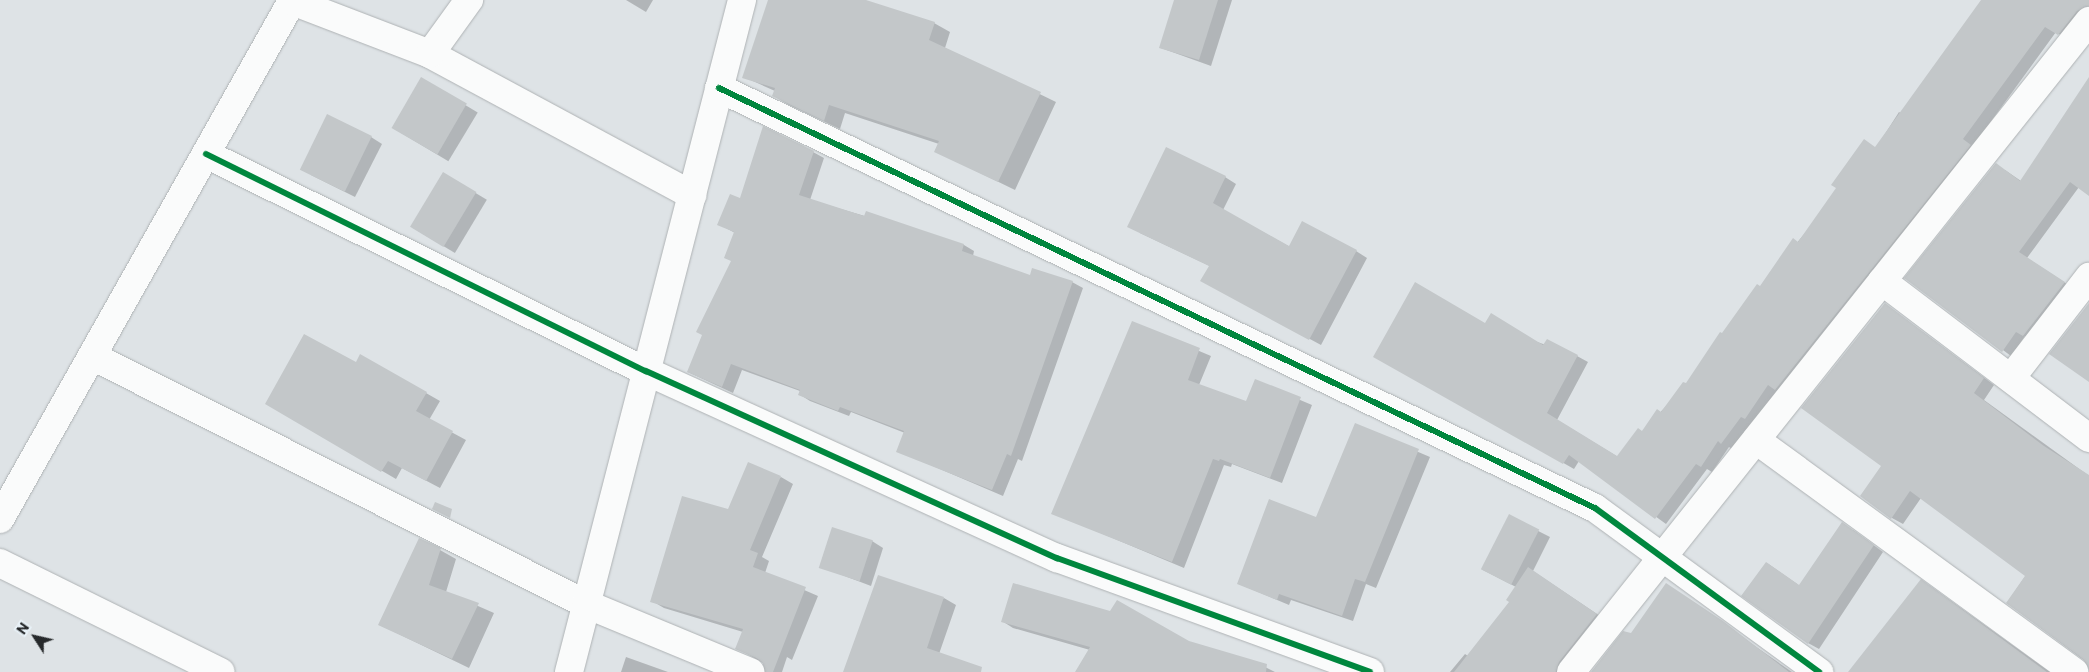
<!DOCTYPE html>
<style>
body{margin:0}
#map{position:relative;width:2089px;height:672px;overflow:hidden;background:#dee3e6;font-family:Commissioner,sans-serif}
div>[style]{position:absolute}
.shadow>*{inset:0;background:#0003;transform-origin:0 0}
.building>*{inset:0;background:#c3c7c9;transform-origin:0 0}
.roads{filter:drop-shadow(0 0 1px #aeb2b4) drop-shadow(0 0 1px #aeb2b4)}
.minor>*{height:28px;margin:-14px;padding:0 14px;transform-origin:14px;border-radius:14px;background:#fafbfb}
.cycleway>*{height:6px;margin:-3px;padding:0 3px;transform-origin:3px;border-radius:3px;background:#00873e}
span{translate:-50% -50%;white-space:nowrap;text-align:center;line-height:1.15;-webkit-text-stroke:5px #e8f1f7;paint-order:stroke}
.north{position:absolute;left:10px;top:612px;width:50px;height:50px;-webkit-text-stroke:4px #e8f1f7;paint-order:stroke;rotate:305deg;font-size:14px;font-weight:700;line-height:20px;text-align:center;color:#26292b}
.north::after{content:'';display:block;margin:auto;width:18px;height:22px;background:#26292b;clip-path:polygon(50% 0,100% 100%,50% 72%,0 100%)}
</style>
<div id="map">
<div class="shadow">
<i style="clip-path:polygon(626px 0,653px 0,646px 12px)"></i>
<i style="clip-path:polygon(769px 0,862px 0,934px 23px,950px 32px,945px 48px,1056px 102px,1015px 190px,935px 151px,939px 144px,845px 113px,840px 129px,789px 105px,774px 96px,775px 91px,744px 77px)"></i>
<i style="clip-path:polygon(1176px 0,1232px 0,1211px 66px,1161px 48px)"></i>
<i style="clip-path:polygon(1985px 0,2089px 2px,2064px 37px,2056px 32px,1973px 146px,1756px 424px,1752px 422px,1732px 449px,1729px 447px,1712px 472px,1707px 469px,1666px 524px,1579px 461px,1574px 469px,1375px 356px,1486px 324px,1577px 356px,1588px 362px,1557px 420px,1618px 457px,1686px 385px,1760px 287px,1876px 148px,1899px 112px,1902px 114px)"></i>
<i style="left:422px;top:79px;width:65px;height:57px;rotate:31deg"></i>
<i style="clip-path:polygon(2089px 79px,2089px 195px,2079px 187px,2027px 258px,2073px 288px,2033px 340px,2025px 336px,2011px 356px,1906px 278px,2005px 170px,2021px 181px)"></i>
<i style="clip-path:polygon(371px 137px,382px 144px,355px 197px,311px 175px)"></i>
<i style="clip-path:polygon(813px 152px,824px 158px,810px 200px,964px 245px,974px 251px,973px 256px,1031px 277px,1072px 282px,1083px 288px,1022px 461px,1018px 459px,1003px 496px,898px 451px,905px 433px,851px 412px,849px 416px,810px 401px,799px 394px,800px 391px,742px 370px,733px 393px,688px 372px,732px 261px,735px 233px,719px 224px,741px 199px)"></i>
<i style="left:444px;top:174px;width:50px;height:62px;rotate:31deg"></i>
<i style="clip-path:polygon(1225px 177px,1236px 184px,1223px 210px,1290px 247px,1356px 251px,1367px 258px,1321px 345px,1213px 287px,1210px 266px,1140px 233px)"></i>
<i style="clip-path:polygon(1885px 304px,1994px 385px,1984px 400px,2089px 476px,2089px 664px,2007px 603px,2026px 575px,1921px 498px,1903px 524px,1892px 518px,1883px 465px)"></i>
<i style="clip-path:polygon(1133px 323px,1211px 356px,1199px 385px,1247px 403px,1255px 381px,1312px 405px,1282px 483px,1232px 464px,1231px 467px,1224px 465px,1184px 568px,1053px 513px)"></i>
<i style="clip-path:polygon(361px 356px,440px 401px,429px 420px,466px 440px,440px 488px,402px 468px,396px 479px,267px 404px,356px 364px)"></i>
<i style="clip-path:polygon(1355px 425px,1430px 457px,1376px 588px,1366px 584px,1353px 621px,1291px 600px,1289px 605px,1239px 584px,1317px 518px)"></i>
<i style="clip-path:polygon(781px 477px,793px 484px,762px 557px,769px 561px,765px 573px,818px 596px,792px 660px,787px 657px,782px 672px,765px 672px,763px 663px,737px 648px,743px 632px,664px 608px,652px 601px,729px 511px)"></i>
<i style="clip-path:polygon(1509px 516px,1550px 537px,1533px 571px,1606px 620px,1567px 672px,1450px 672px,1465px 654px,1468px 656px,1511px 601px,1516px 587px,1483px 570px)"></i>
<i style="clip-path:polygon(1853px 530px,1883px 552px,1819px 649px,1808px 643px,1767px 563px,1800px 586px)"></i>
<i style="clip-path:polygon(872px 541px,883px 548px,871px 586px,821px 567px)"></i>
<i style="clip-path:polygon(440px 550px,456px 559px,446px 592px,494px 613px,469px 668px,380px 625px)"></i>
<i style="clip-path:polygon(1930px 586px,2050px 672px,1850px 672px)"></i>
<i style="clip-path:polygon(1676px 591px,1792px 672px,1593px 672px)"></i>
<i style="clip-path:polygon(944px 598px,956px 605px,939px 654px,952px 672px,844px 672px)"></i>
<i style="clip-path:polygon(1002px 621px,1189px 642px,1255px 662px,1275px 672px,1077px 672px,1090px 650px,1013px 628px)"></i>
<i style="clip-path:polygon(626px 657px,668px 672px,621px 672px)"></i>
</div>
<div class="building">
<i style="clip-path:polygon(768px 0,866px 0,935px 22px,929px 40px,1041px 92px,998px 182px,934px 152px,939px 141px,829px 105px,824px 121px,772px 96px,775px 88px,742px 78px)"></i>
<i style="clip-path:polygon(1174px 0,1218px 0,1199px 60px,1159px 48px)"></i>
<i style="clip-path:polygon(1981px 0,2089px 0,2089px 6px,2077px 11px,2058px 35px,2045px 27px,1963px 139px,1971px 145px,1775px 390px,1768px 385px,1745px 419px,1741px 417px,1721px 444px,1718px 441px,1701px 467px,1696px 464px,1655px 519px,1569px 455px,1563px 464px,1373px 357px,1415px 282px,1485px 323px,1491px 313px,1543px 345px,1547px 339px,1578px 355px,1547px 413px,1617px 456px,1638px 428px,1642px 431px,1657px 409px,1661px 412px,1683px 382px,1686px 383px,1720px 332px,1722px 333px,1757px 284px,1760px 286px,1793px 238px,1798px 242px,1836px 188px,1831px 185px,1864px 139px,1875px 147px)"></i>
<i style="left:421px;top:77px;width:53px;height:59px;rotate:30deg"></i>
<i style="clip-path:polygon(2089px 77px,2089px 196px,2070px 182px,2019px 252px,2065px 282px,2023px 336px,2016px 332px,2002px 352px,1904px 278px,1996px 163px,2020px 181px)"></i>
<i style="left:327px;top:114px;width:50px;height:62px;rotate:26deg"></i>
<i style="clip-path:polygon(763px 126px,814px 151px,799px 195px,864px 216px,866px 211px,919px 229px,964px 244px,962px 251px,1030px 275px,1032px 268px,1073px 281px,1011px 456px,1007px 454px,992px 490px,896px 452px,904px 431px,840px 407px,838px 411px,798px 395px,800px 390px,731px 364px,722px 387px,687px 372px,702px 335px,696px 332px,731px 261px,724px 258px,734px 232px,717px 225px,730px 194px,740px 198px)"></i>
<i style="clip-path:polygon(1166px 147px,1226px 176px,1213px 203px,1289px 246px,1302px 221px,1357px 250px,1309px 340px,1200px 281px,1209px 266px,1127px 227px)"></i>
<i style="left:443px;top:172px;width:39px;height:64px;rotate:31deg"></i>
<i style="clip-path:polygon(1885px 303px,1984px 378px,1974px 393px,2044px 446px,2089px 475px,2089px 670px,2083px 659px,2006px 603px,2025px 576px,1910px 491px,1891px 519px,1860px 496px,1881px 466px,1801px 408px)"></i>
<i style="clip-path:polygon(2089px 303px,2089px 382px,2049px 354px)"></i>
<i style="clip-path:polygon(1132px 321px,1200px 348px,1188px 380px,1246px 401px,1255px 379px,1301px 397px,1270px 478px,1220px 459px,1219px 461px,1213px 459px,1172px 562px,1051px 514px)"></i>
<i style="clip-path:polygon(304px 334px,356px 362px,360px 354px,427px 392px,416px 411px,453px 431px,426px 481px,388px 461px,381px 472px,265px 404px)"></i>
<i style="clip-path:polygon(1355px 423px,1419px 449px,1365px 582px,1355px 579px,1342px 616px,1279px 594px,1277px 600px,1237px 584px,1269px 499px,1316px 517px)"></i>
<i style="clip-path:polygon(748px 462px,781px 476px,750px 550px,758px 553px,753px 567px,806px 587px,773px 672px,765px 672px,763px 663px,756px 658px,735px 649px,743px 629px,650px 602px,682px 496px,728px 509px)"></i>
<i style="clip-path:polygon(435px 502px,452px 509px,450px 518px,432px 509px)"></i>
<i style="left:1509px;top:514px;width:34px;height:62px;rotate:27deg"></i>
<i style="clip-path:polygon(1842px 522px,1874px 545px,1808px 644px,1741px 596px,1766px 562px,1799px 585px)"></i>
<i style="left:832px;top:527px;width:43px;height:43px;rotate:18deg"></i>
<i style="clip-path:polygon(419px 538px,441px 548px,429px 585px,479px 603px,452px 659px,378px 625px)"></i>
<i style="clip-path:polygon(1528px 567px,1597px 614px,1559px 662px,1556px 672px,1454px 672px,1509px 602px,1506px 600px)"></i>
<i style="clip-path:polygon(878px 575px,944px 597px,927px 648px,982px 667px,981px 672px,843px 672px)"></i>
<i style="clip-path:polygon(1921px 579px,2047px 672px,1848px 672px)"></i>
<i style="clip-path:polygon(1013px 583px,1110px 611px,1117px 600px,1189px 641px,1267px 664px,1266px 672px,1075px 672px,1090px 647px,1001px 622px)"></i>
<i style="clip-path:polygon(1666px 583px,1723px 621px,1789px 672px,1591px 672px,1623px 631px,1631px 633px)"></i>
</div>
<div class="roads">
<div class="minor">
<i style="left:430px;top:54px;width:298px;rotate:28.3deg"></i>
<i style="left:719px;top:88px;width:971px;rotate:25.62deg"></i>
<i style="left:1595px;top:508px;width:278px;rotate:36.2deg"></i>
<i style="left:206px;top:154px;width:491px;rotate:26.3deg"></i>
<i style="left:646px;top:371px;width:452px;rotate:24.5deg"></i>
<i style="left:1057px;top:558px;width:333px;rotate:20deg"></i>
<i style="left:1882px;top:281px;width:260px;rotate:37.2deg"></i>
<i style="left:92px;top:356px;width:553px;rotate:26.66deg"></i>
<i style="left:586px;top:604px;width:178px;rotate:22.5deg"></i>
<i style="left:2011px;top:378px;width:128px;rotate:-52.3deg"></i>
<i style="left:1756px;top:440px;width:394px;rotate:36.1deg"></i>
<i style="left:0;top:519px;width:595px;rotate:-60.59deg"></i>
<i style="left:292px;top:1px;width:148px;rotate:21deg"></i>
<i style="left:430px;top:54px;width:67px;rotate:-54.2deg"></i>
<i style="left:0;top:563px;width:246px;rotate:26.3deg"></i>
<i style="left:569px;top:672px;width:694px;rotate:-75.56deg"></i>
<i style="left:1571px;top:672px;width:832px;rotate:-51.49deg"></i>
</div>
</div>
<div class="cycleway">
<i style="left:719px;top:88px;width:971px;rotate:25.62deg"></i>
<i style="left:1595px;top:508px;width:278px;rotate:36.2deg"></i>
<i style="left:206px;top:154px;width:491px;rotate:26.3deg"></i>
<i style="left:646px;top:371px;width:452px;rotate:24.5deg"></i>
<i style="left:1057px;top:558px;width:333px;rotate:20deg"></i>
</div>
<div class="north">N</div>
</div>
